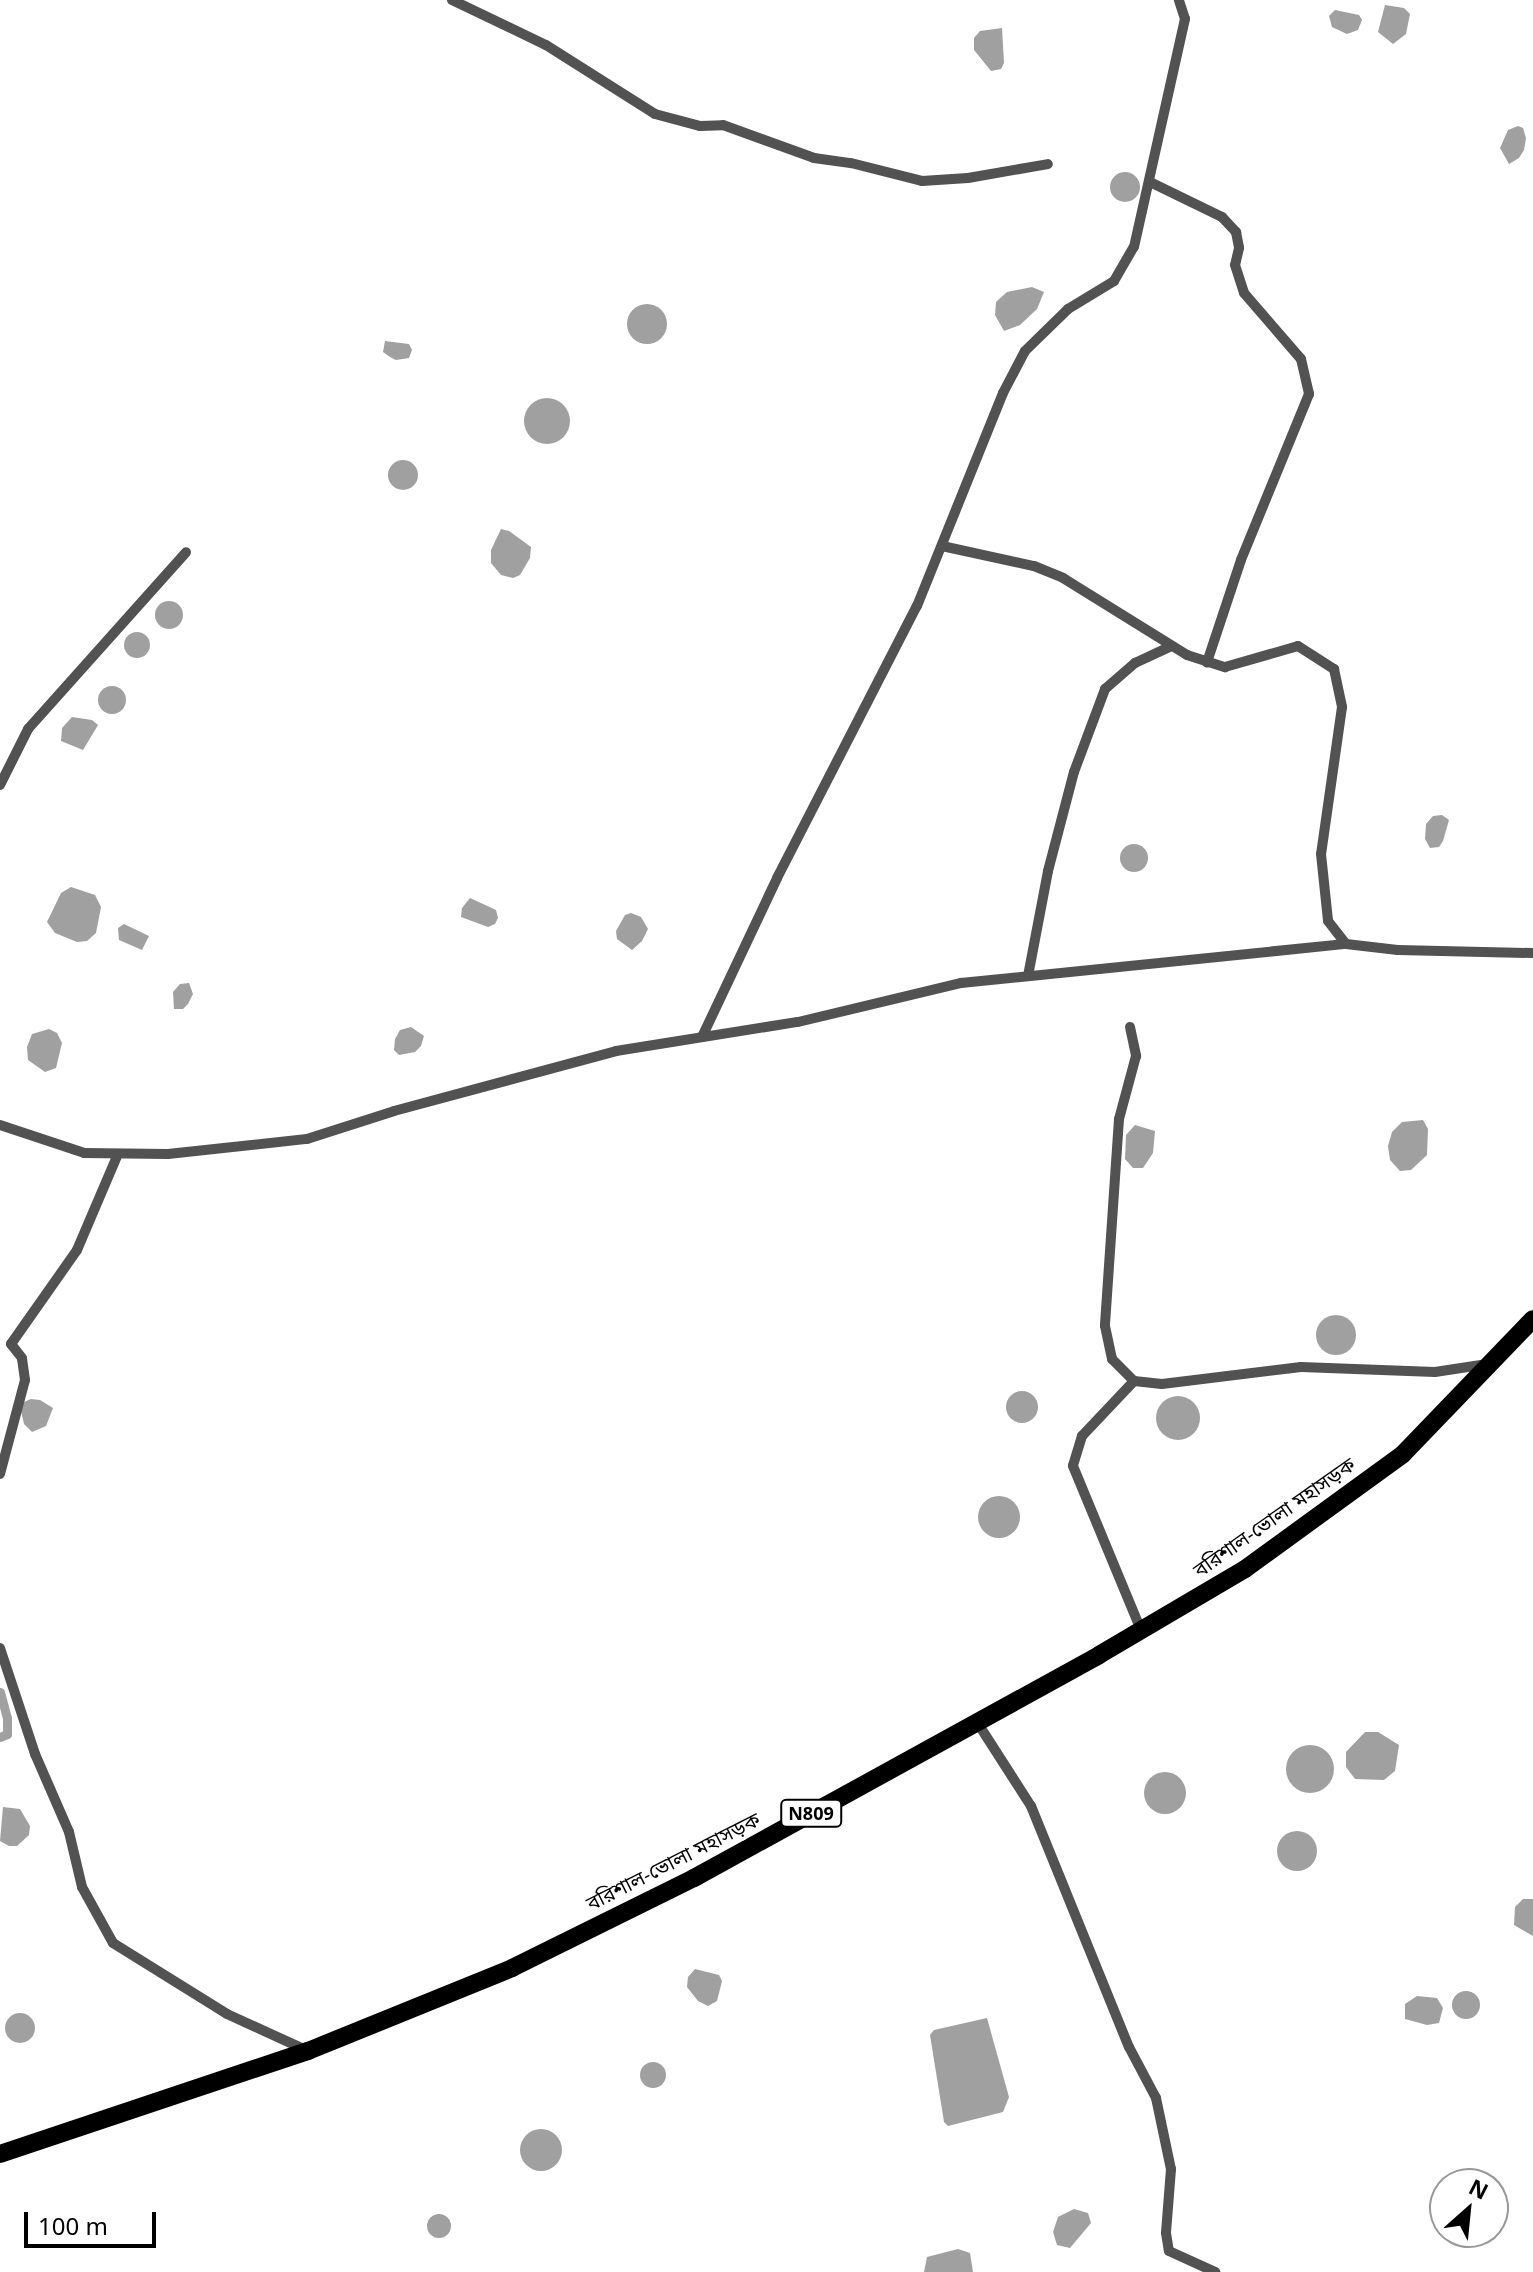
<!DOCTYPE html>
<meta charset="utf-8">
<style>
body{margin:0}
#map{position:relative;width:1533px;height:2272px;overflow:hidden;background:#fff;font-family:"Noto Sans","Noto Sans Bengali",sans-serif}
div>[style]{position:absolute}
.water>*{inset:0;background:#a0a0a0}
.round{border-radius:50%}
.canal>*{height:9px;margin:-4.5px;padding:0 4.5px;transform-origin:4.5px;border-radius:4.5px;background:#a0a0a0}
.street>*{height:10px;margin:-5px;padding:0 5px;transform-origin:5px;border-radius:5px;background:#525252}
.highway>*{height:18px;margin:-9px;padding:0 9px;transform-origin:9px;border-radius:9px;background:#000}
span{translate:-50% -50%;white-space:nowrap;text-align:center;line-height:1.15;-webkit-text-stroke:7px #fff;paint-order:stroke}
.shield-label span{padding:2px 6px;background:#fff;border:2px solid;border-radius:6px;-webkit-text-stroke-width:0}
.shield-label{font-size:18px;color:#000;font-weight:700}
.street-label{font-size:20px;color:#000}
.north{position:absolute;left:1429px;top:2168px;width:80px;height:80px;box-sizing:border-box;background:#fff;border:2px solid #999;border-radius:50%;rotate:27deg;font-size:22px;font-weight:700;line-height:32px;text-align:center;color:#000}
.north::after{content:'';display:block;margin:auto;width:28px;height:36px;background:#000;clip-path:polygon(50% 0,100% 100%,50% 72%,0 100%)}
.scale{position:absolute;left:24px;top:2212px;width:132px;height:36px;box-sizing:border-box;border:4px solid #000;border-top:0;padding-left:10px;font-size:24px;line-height:28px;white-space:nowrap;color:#000;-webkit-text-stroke:6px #fff;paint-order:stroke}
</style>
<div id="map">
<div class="water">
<i style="clip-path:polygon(1385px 5px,1404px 8px,1410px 14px,1406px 34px,1393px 44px,1378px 32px)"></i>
<i style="clip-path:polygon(1335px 10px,1359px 15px,1362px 20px,1358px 30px,1347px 34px,1332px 27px,1329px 16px)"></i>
<i style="clip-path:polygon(1002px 28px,1004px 63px,1001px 69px,991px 71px,974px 50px,974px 38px,980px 31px)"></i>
<i style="clip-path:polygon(1518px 126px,1523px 128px,1526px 138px,1524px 150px,1519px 158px,1509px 164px,1500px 148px,1508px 130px)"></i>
<i class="round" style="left:1110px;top:172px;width:30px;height:30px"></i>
<i style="clip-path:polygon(1032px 287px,1044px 292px,1037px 309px,1020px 325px,1004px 331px,995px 315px,996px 302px,1007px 292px)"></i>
<i class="round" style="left:627px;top:304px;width:40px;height:40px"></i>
<i style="clip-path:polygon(385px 341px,409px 344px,412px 350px,409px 358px,396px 360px,390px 357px,383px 352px)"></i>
<i class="round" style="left:524px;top:398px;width:46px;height:46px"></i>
<i class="round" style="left:388px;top:460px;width:30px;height:30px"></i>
<i style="clip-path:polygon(501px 529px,509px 531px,531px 547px,530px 558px,520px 575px,513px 578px,501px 575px,491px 563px,491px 550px)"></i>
<i class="round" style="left:155px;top:601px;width:28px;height:28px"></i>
<i class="round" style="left:124px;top:632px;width:26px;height:26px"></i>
<i class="round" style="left:98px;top:686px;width:28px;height:28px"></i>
<i style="clip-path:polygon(72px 717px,92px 720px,98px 725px,83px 750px,61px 741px,62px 728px)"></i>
<i style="clip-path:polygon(1442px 815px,1449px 820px,1443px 841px,1439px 847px,1430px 848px,1425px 839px,1426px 824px,1433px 816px)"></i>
<i class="round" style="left:1120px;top:844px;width:28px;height:28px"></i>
<i style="clip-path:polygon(71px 887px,95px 895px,101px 907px,96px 933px,87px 941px,77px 942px,55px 933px,47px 922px,61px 893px)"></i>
<i style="clip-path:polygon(470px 898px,496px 910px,498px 918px,495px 924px,488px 927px,461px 917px,462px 908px)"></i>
<i style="clip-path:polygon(631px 913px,641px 917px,648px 929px,642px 941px,632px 950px,617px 939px,616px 931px,625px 915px)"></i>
<i style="clip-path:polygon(124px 924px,149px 936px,142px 950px,119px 940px,118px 928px)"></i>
<i style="clip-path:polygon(189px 983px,193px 994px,188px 1004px,183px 1009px,174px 1009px,173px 992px,180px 984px)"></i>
<i style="clip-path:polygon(411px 1027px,424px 1036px,421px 1046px,415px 1052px,399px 1055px,394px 1050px,395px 1039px,400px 1030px)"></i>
<i style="clip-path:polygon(49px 1029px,57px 1033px,62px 1043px,56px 1068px,45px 1072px,28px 1060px,27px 1047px,32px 1034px)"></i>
<i style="clip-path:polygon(1423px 1120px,1428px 1129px,1427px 1155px,1411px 1170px,1400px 1171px,1390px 1160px,1388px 1146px,1392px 1132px,1402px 1122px)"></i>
<i style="clip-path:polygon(1135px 1125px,1155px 1131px,1153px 1153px,1143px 1168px,1133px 1168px,1125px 1159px,1126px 1135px)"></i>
<i class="round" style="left:1316px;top:1315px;width:40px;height:40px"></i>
<i class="round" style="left:1006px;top:1391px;width:32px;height:32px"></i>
<i class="round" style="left:1156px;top:1396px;width:44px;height:44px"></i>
<i style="clip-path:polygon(31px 1399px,40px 1400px,53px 1408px,46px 1426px,32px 1432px,24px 1424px,21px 1411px,24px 1402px)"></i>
<i class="round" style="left:978px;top:1496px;width:42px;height:42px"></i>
<i style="clip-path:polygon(1365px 1732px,1378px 1732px,1399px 1745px,1395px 1771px,1384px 1780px,1355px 1779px,1346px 1767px,1346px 1752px)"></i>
<i class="round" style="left:1286px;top:1745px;width:48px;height:48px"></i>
<i class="round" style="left:1144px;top:1772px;width:42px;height:42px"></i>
<i style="clip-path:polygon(3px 1807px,20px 1809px,30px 1826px,29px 1835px,17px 1846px,9px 1846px,0 1841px)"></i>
<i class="round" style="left:1277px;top:1831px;width:40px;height:40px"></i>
<i style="clip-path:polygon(1523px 1899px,1533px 1899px,1533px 1936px,1514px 1925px,1515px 1907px)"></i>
<i style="clip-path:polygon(695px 1969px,719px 1975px,722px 1981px,717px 2001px,708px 2006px,698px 2001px,687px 1987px,688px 1977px)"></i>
<i class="round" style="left:1452px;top:1991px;width:28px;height:28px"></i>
<i style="clip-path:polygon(1417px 1996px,1437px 1998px,1443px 2008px,1439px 2023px,1427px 2025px,1405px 2019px,1405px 2004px)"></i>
<i class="round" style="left:5px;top:2013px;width:30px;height:30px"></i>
<i style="clip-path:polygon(987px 2018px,1009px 2097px,1003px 2112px,948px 2126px,944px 2122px,930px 2035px,934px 2030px)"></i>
<i class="round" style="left:640px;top:2062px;width:26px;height:26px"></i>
<i class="round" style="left:520px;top:2129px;width:42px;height:42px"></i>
<i style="clip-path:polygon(1074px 2209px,1088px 2213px,1091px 2223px,1070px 2248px,1057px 2245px,1053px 2232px,1058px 2217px)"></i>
<i class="round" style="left:427px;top:2214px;width:24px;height:24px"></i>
<i style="clip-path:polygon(958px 2249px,970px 2253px,973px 2272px,924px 2272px,927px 2257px)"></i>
</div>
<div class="canal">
<i style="left:0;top:1692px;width:27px;rotate:75deg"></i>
<i style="left:7px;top:1718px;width:16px;rotate:90deg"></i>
<i style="left:7px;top:1734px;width:8px;rotate:157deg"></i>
</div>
<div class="street">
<i style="left:452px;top:0;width:104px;rotate:25.6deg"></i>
<i style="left:546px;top:45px;width:129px;rotate:32.3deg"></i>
<i style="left:655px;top:114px;width:47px;rotate:14.9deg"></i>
<i style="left:700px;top:126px;width:23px;rotate:-2deg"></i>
<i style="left:723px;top:125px;width:97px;rotate:19.9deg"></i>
<i style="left:814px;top:158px;width:37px;rotate:8deg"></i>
<i style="left:851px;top:163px;width:73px;rotate:14.2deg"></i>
<i style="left:922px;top:181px;width:46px;rotate:-3.7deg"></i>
<i style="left:968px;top:178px;width:81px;rotate:-9.9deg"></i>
<i style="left:1150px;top:182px;width:80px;rotate:25.9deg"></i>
<i style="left:1222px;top:217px;width:21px;rotate:47deg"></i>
<i style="left:1236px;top:232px;width:16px;rotate:79deg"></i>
<i style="left:1239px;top:248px;width:17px;rotate:103deg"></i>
<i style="left:1235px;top:265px;width:29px;rotate:72deg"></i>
<i style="left:1244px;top:293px;width:87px;rotate:49.2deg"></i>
<i style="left:1301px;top:359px;width:36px;rotate:77deg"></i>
<i style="left:1309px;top:394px;width:179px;rotate:112.3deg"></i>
<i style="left:1241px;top:560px;width:108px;rotate:108.4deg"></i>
<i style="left:942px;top:546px;width:94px;rotate:12.3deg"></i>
<i style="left:1034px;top:566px;width:31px;rotate:22deg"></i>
<i style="left:1063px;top:578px;width:146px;rotate:31.8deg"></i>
<i style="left:1187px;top:655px;width:40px;rotate:18deg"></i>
<i style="left:1225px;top:667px;width:76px;rotate:-16deg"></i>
<i style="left:1298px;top:646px;width:43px;rotate:32.6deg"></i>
<i style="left:1334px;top:669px;width:39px;rotate:78deg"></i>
<i style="left:1342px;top:707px;width:148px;rotate:98.1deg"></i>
<i style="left:1321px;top:854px;width:67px;rotate:84deg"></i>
<i style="left:1328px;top:921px;width:29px;rotate:52deg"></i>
<i style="left:1346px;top:944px;width:52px;rotate:6.6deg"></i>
<i style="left:1398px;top:950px;width:135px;rotate:1.3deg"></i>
<i style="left:0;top:785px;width:63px;rotate:-63.4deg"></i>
<i style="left:28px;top:729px;width:237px;rotate:-48.2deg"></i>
<i style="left:1028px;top:976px;width:107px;rotate:-79.2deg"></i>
<i style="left:1048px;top:871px;width:102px;rotate:-75.3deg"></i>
<i style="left:1074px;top:772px;width:89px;rotate:-69.5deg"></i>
<i style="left:1105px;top:689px;width:40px;rotate:-41deg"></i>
<i style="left:1135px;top:663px;width:40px;rotate:-25deg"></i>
<i style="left:1130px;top:1027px;width:30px;rotate:78deg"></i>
<i style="left:1136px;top:1056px;width:65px;rotate:105.1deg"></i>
<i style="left:1119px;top:1119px;width:207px;rotate:93.9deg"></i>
<i style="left:1105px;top:1326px;width:34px;rotate:78deg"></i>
<i style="left:1112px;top:1359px;width:31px;rotate:45deg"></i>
<i style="left:1134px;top:1381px;width:28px;rotate:6deg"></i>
<i style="left:1162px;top:1384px;width:140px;rotate:-7deg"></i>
<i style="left:1301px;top:1367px;width:134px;rotate:2.1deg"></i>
<i style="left:1435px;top:1372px;width:53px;rotate:-8.7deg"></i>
<i style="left:702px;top:1037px;width:176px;rotate:-64.7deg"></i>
<i style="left:777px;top:878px;width:306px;rotate:-62.8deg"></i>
<i style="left:917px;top:606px;width:230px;rotate:-68deg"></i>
<i style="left:1003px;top:393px;width:47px;rotate:-62.4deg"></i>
<i style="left:1025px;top:351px;width:60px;rotate:-44.3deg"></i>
<i style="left:1068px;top:309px;width:54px;rotate:-31.3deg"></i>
<i style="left:1114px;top:281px;width:39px;rotate:-60deg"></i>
<i style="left:1134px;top:247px;width:234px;rotate:-77.4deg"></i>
<i style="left:1185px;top:19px;width:20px;rotate:-108deg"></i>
<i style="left:0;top:1125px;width:89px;rotate:18.4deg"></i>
<i style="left:84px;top:1153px;width:84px;rotate:0.7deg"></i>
<i style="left:168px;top:1154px;width:140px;rotate:-6.2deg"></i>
<i style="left:307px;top:1139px;width:91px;rotate:-17.8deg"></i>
<i style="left:394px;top:1111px;width:230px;rotate:-15.1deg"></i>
<i style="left:616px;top:1051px;width:184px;rotate:-9.1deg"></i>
<i style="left:798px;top:1022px;width:168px;rotate:-13.5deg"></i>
<i style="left:961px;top:983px;width:387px;rotate:-5.8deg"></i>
<i style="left:1134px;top:1381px;width:76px;rotate:133.4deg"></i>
<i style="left:1082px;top:1436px;width:31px;rotate:107deg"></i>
<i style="left:1073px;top:1466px;width:178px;rotate:67.5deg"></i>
<i style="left:0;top:1474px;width:97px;rotate:-75.1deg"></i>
<i style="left:25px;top:1380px;width:22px;rotate:-98deg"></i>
<i style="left:22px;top:1358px;width:18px;rotate:-128deg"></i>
<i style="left:11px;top:1344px;width:115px;rotate:-54.9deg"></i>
<i style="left:77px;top:1250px;width:104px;rotate:-66.9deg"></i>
<i style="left:0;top:1648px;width:112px;rotate:71.7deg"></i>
<i style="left:35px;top:1754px;width:85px;rotate:66.4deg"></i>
<i style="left:69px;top:1832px;width:57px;rotate:76.7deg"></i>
<i style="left:82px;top:1887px;width:64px;rotate:61deg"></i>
<i style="left:113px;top:1943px;width:134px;rotate:31.9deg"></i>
<i style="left:227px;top:2014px;width:87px;rotate:24.5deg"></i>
<i style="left:977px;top:1722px;width:100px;rotate:57.3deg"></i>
<i style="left:1031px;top:1806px;width:260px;rotate:67.9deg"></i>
<i style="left:1129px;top:2047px;width:58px;rotate:62.1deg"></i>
<i style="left:1156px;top:2098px;width:73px;rotate:78.1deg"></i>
<i style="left:1171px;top:2169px;width:64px;rotate:94.5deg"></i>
<i style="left:1166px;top:2233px;width:18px;rotate:81deg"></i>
<i style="left:1169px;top:2251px;width:51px;rotate:24.5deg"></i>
</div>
<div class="highway">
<i style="left:0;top:2154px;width:325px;rotate:-18.5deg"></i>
<i style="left:308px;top:2051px;width:220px;rotate:-22.1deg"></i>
<i style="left:512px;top:1968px;width:203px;rotate:-26.3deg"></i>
<i style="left:694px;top:1878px;width:462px;rotate:-28.8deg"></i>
<i style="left:1099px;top:1655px;width:169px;rotate:-30.5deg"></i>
<i style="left:1245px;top:1569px;width:195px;rotate:-36deg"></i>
<i style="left:1403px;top:1454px;width:187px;rotate:-46.1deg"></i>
</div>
<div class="shield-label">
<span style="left:811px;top:1813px">N809</span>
</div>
<div class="street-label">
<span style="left:1274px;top:1517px;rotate:-35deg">বরিশাল-ভোলা মহাসড়ক</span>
<span style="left:673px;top:1861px;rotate:-27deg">বরিশাল-ভোলা মহাসড়ক</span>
</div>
<div class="north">N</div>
<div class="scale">100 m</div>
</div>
